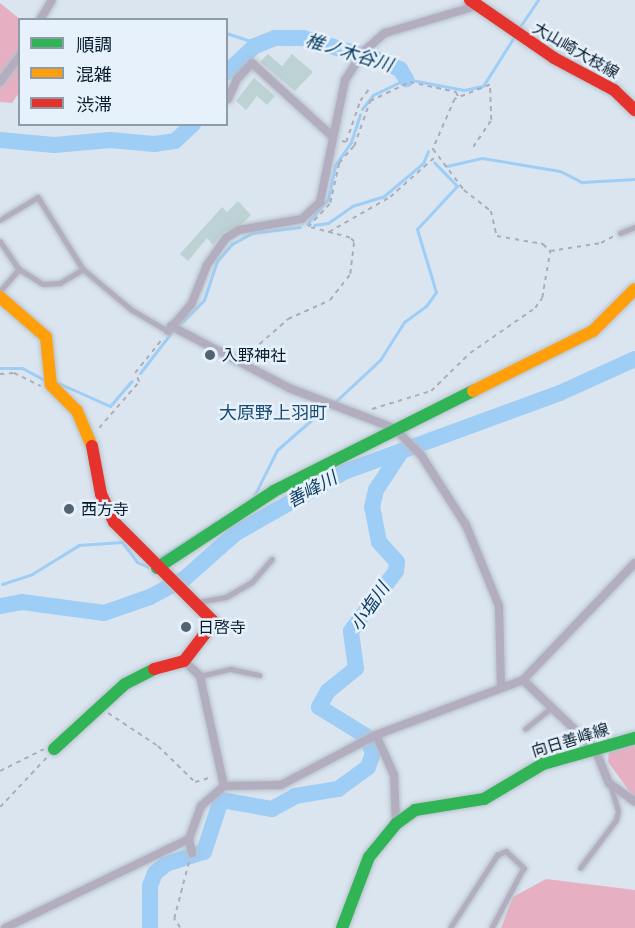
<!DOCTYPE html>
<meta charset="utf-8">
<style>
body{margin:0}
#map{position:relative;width:635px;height:928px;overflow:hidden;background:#dae5ef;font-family:"PT Sans","Noto Sans JP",sans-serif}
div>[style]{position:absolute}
.forest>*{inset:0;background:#e7b0c2}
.stream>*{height:3px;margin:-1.5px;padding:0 1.5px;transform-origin:1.5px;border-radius:1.5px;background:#9ecdf6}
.river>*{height:16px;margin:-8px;padding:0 8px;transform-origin:8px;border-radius:8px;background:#9ecdf6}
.building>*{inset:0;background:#bdd2d5}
.path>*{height:1.5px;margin-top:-0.75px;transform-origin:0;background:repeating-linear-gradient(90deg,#adadb9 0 4.5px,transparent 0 9px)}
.roads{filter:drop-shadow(0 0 2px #b6c1ca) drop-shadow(0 0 2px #b6c1ca)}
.lane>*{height:4.5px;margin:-2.25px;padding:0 2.25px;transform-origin:2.25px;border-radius:2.25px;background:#b3aebf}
.street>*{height:8px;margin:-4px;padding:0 4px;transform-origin:4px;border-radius:4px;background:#b3aebf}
.fast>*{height:12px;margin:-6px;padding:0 6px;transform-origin:6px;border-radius:6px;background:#30b455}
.slow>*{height:12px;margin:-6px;padding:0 6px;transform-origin:6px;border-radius:6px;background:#ff9f0a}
.jam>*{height:12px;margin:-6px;padding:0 6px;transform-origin:6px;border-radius:6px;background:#e5322d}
.dots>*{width:16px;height:16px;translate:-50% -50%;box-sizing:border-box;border:3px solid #e7f1fb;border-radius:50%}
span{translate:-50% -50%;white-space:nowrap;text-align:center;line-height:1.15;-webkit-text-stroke:5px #e7f1fb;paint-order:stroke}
.street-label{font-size:16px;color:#081c2d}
.poi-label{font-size:16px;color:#081c2d}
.left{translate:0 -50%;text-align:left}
.water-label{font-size:18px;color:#093b5e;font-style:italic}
.neighbourhood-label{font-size:18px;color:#1a4c72}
.legend{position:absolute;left:18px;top:18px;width:210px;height:108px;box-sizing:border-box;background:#e7f1fb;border:2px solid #8e9ca9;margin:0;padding:8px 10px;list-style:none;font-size:18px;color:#081c2d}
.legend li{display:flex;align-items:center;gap:12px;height:30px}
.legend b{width:30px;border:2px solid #8e9ca9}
</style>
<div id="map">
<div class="forest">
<i style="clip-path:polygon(0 3px,20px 19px,19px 93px,12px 103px,0 102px)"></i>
<i style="clip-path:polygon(635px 743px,635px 799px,608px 762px,609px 750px)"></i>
<i style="clip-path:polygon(546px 879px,635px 890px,635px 928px,501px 928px,513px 897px)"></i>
</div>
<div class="stream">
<i style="left:519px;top:28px;width:34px;rotate:-56deg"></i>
<i style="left:226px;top:33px;width:35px;rotate:18deg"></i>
<i style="left:362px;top:109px;width:18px;rotate:-52deg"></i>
<i style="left:373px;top:95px;width:37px;rotate:-26deg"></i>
<i style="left:406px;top:79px;width:59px;rotate:10.7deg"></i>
<i style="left:464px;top:90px;width:19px;rotate:-12deg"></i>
<i style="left:483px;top:86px;width:58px;rotate:-57.7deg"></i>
<i style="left:447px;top:166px;width:36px;rotate:-13deg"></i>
<i style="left:482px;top:158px;width:79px;rotate:9.5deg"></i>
<i style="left:560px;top:171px;width:25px;rotate:27deg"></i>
<i style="left:582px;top:182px;width:53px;rotate:-3.2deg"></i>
<i style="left:307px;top:224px;width:33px;rotate:-50deg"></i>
<i style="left:328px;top:199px;width:35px;rotate:-78deg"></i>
<i style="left:335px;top:165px;width:28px;rotate:-55deg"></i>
<i style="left:351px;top:142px;width:29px;rotate:-72deg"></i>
<i style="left:314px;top:225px;width:14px;rotate:-8deg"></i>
<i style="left:328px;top:223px;width:29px;rotate:-35deg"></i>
<i style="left:352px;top:206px;width:34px;rotate:-17deg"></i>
<i style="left:384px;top:196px;width:51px;rotate:-40.2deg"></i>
<i style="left:423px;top:163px;width:13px;rotate:-67deg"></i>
<i style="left:179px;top:325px;width:35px;rotate:-45deg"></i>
<i style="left:204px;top:300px;width:41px;rotate:-71.6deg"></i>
<i style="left:217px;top:261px;width:23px;rotate:-49deg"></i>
<i style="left:232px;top:244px;width:23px;rotate:-29deg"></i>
<i style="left:252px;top:233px;width:48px;rotate:-7.1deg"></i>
<i style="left:0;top:368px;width:22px"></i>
<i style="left:22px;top:368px;width:27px;rotate:28deg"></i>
<i style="left:140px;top:373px;width:51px;rotate:-52.2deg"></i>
<i style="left:56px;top:382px;width:59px;rotate:24deg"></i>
<i style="left:110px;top:406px;width:33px;rotate:-49deg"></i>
<i style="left:335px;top:402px;width:62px;rotate:-43deg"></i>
<i style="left:380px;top:360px;width:45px;rotate:-57.7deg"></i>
<i style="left:404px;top:322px;width:27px;rotate:-36deg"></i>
<i style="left:426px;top:306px;width:17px;rotate:-54deg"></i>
<i style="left:436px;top:292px;width:66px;rotate:-106.8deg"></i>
<i style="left:417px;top:229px;width:59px;rotate:-47.1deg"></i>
<i style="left:457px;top:186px;width:33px;rotate:-134deg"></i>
<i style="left:252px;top:500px;width:56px;rotate:-63.4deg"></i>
<i style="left:277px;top:450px;width:64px;rotate:-41.2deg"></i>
<i style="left:156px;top:560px;width:71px;rotate:-32.3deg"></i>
<i style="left:2px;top:584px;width:32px;rotate:-18deg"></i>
<i style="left:32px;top:574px;width:55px;rotate:-31.7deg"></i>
<i style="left:79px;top:545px;width:43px;rotate:-4deg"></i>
<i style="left:122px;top:542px;width:25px;rotate:53deg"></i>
<i style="left:137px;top:562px;width:12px;rotate:24deg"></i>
</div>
<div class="river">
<i style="left:226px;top:73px;width:40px;rotate:-43deg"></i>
<i style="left:255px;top:46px;width:22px;rotate:-22deg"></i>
<i style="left:275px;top:38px;width:28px"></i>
<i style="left:303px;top:38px;width:75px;rotate:16.3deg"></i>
<i style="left:375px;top:59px;width:27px;rotate:22deg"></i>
<i style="left:400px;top:69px;width:12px;rotate:59deg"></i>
<i style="left:0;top:140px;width:54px;rotate:5.3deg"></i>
<i style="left:54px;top:145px;width:56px;rotate:-5.1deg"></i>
<i style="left:110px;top:140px;width:44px;rotate:5.2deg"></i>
<i style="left:154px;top:144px;width:21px;rotate:-8deg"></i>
<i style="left:175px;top:141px;width:25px;rotate:-43deg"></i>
<i style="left:0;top:606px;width:22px;rotate:-10deg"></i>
<i style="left:22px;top:602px;width:83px;rotate:7.6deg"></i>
<i style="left:104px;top:613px;width:49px;rotate:-19.2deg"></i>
<i style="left:150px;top:597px;width:38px;rotate:-28deg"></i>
<i style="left:184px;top:579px;width:69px;rotate:-41.5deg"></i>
<i style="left:236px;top:533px;width:124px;rotate:-29.5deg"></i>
<i style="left:344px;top:472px;width:230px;rotate:-20.1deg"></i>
<i style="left:560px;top:393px;width:82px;rotate:-24.4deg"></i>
<i style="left:150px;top:928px;width:42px;rotate:-90deg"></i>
<i style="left:150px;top:886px;width:14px;rotate:-69deg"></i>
<i style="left:155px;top:873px;width:14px;rotate:-39deg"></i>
<i style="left:166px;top:864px;width:40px;rotate:-18deg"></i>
<i style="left:204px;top:852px;width:55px;rotate:-71.9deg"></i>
<i style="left:221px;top:800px;width:52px;rotate:10deg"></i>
<i style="left:272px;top:809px;width:26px;rotate:-29deg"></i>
<i style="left:295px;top:796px;width:44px;rotate:-9.2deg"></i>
<i style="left:338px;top:789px;width:37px;rotate:-36deg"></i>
<i style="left:368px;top:767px;width:15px;rotate:-70deg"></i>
<i style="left:373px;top:753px;width:18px;rotate:-112deg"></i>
<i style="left:366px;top:736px;width:55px;rotate:-148.3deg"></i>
<i style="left:319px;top:707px;width:18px;rotate:-61deg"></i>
<i style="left:328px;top:691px;width:36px;rotate:-39deg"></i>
<i style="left:356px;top:668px;width:37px;rotate:-98deg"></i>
<i style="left:351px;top:631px;width:75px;rotate:-53.1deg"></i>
<i style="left:396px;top:571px;width:9px;rotate:-84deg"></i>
<i style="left:397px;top:562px;width:27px;rotate:-132deg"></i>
<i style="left:379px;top:542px;width:36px;rotate:-101deg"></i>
<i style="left:372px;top:507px;width:17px;rotate:-77deg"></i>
<i style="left:376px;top:490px;width:45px;rotate:-56.7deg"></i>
</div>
<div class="building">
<i style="clip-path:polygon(268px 54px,282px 66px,292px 54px,313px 72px,295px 91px,260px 62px)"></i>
<i style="clip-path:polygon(254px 78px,275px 96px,267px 105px,257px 96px,246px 110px,236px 101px)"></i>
<i style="clip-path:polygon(238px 201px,251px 215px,243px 223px,223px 233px,213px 245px,207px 238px,188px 261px,180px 254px,222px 207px,227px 212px)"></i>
</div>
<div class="path">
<i style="left:342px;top:141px;width:4px;rotate:14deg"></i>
<i style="left:346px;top:142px;width:43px;rotate:-71.1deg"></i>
<i style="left:360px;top:101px;width:15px;rotate:-53deg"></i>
<i style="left:473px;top:147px;width:32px;rotate:-56deg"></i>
<i style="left:491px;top:120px;width:35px;rotate:-92deg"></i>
<i style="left:490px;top:85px;width:38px;rotate:158deg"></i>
<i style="left:455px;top:99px;width:55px;rotate:113.7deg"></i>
<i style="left:433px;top:149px;width:51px;rotate:52.9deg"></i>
<i style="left:464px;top:190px;width:34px;rotate:38deg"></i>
<i style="left:491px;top:211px;width:26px;rotate:77deg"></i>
<i style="left:497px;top:236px;width:47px;rotate:9.9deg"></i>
<i style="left:543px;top:244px;width:10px;rotate:45deg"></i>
<i style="left:550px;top:251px;width:52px;rotate:-8.9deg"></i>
<i style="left:601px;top:243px;width:15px;rotate:-28deg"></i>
<i style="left:308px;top:227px;width:33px;rotate:-47deg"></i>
<i style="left:330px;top:203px;width:41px;rotate:-77.3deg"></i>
<i style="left:339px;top:163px;width:23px;rotate:-49deg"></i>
<i style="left:354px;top:146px;width:48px;rotate:-70.4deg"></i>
<i style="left:370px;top:101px;width:44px;rotate:-25.4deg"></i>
<i style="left:410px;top:82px;width:47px;rotate:12.3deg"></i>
<i style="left:456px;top:92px;width:7px;rotate:63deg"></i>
<i style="left:329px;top:232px;width:70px;rotate:-29.8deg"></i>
<i style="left:390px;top:197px;width:60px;rotate:-41.6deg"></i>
<i style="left:246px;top:356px;width:56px;rotate:-41.4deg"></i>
<i style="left:288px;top:319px;width:46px;rotate:-24.3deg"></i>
<i style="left:330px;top:300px;width:33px;rotate:-52deg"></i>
<i style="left:350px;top:274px;width:32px;rotate:-83deg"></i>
<i style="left:354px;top:242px;width:6px;rotate:-135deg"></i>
<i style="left:350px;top:238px;width:43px;rotate:-165.3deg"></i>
<i style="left:0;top:374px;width:14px;rotate:-4deg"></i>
<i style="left:14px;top:373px;width:30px;rotate:26deg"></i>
<i style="left:372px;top:409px;width:62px;rotate:-17deg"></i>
<i style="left:431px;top:391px;width:54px;rotate:-44.3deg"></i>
<i style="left:470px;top:353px;width:79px;rotate:-34.7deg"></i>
<i style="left:535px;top:308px;width:12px;rotate:-55deg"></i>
<i style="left:542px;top:298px;width:48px;rotate:-80.3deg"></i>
<i style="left:99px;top:428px;width:61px;rotate:-49deg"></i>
<i style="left:139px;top:382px;width:10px;rotate:-114deg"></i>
<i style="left:135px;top:373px;width:43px;rotate:-51.5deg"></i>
<i style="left:108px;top:713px;width:60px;rotate:33.4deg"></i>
<i style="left:158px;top:746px;width:52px;rotate:44.2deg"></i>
<i style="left:195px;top:782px;width:18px;rotate:-16deg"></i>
<i style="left:0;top:771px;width:49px;rotate:-26.6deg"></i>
<i style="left:0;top:807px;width:70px;rotate:-46.7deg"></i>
<i style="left:180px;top:928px;width:11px;rotate:-124deg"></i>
<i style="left:174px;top:919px;width:60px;rotate:-75.5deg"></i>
</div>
<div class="roads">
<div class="lane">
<i style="left:0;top:220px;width:44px;rotate:-31.2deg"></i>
<i style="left:38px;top:197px;width:85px;rotate:58deg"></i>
<i style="left:620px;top:233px;width:16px;rotate:-22deg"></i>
<i style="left:0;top:241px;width:34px;rotate:56deg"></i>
<i style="left:19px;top:269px;width:28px;rotate:32deg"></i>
<i style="left:43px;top:284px;width:17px;rotate:-3deg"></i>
<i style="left:60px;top:283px;width:27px;rotate:-31deg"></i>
<i style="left:83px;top:269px;width:64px;rotate:39.9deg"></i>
<i style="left:132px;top:310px;width:42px;rotate:30.3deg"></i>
<i style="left:0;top:291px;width:29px;rotate:-49deg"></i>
<i style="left:198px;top:602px;width:28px;rotate:-10deg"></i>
<i style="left:226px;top:597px;width:30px;rotate:-30deg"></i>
<i style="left:252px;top:582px;width:30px;rotate:-49deg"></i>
<i style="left:200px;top:676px;width:32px;rotate:-13deg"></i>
<i style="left:231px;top:669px;width:29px;rotate:12deg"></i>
<i style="left:525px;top:729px;width:33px;rotate:-39deg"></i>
<i style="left:580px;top:868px;width:60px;rotate:-53.1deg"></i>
<i style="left:616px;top:820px;width:9px;rotate:-77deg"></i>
<i style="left:618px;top:811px;width:27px;rotate:-107deg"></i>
<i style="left:450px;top:928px;width:87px;rotate:-57.2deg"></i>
<i style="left:497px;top:855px;width:10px;rotate:-24deg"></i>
<i style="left:506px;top:851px;width:25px;rotate:43deg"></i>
<i style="left:524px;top:868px;width:68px;rotate:118.1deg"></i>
</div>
<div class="street">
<i style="left:40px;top:20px;width:23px;rotate:-59deg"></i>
<i style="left:0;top:82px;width:34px;rotate:-53deg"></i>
<i style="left:228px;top:99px;width:22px;rotate:-66deg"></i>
<i style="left:237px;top:79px;width:22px;rotate:-47deg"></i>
<i style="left:252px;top:63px;width:110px;rotate:42.4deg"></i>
<i style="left:171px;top:326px;width:133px;rotate:27.7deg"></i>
<i style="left:289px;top:388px;width:112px;rotate:20.9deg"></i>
<i style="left:394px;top:428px;width:38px;rotate:45deg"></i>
<i style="left:421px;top:455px;width:83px;rotate:57.3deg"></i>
<i style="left:466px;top:525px;width:87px;rotate:67.8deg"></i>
<i style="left:499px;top:606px;width:81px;rotate:88.6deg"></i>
<i style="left:168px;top:331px;width:35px;rotate:-49deg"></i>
<i style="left:191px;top:305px;width:43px;rotate:-68.2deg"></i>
<i style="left:207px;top:265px;width:33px;rotate:-55deg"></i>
<i style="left:226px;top:238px;width:15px;rotate:-32deg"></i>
<i style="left:239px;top:230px;width:64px;rotate:-9.9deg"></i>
<i style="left:302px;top:219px;width:25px;rotate:-43deg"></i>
<i style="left:320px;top:202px;width:125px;rotate:-78.4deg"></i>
<i style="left:345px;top:80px;width:35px;rotate:-57deg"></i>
<i style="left:364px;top:51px;width:28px;rotate:-41deg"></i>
<i style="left:385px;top:33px;width:95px;rotate:-16.5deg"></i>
<i style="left:184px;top:661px;width:22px;rotate:43deg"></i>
<i style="left:200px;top:676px;width:113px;rotate:77.7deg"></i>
<i style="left:224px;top:786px;width:57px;rotate:-1deg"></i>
<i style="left:281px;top:785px;width:107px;rotate:-27.8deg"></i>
<i style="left:523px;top:680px;width:100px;rotate:43.8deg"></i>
<i style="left:595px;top:749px;width:37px;rotate:68deg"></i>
<i style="left:609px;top:783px;width:32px;rotate:36deg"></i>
<i style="left:396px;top:824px;width:49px;rotate:-92.3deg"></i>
<i style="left:394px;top:775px;width:44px;rotate:-114.2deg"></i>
<i style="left:376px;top:735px;width:157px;rotate:-20.5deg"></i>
<i style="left:523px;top:680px;width:162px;rotate:-46.3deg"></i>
<i style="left:192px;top:853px;width:14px;rotate:-102deg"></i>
<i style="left:189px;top:839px;width:35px;rotate:-70deg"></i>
<i style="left:201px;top:806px;width:30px;rotate:-41deg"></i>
<i style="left:5px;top:928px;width:204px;rotate:-25.8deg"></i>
</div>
<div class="fast">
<i style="left:157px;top:568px;width:140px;rotate:-33.3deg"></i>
<i style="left:274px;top:491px;width:223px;rotate:-26.7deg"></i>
<i style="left:54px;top:749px;width:96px;rotate:-42.5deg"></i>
<i style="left:125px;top:684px;width:33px;rotate:-27deg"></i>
<i style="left:342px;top:928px;width:76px;rotate:-69.2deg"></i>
<i style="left:369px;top:857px;width:43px;rotate:-50.7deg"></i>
<i style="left:396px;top:824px;width:24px;rotate:-36deg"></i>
<i style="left:415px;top:810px;width:70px;rotate:-9.1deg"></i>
<i style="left:484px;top:799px;width:69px;rotate:-30.7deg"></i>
<i style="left:543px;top:764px;width:96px;rotate:-15.8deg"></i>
</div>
<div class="slow">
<i style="left:0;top:297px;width:61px;rotate:41deg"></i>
<i style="left:46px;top:337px;width:48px;rotate:84.1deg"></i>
<i style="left:51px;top:385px;width:37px;rotate:45deg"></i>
<i style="left:77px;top:411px;width:38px;rotate:67deg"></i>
<i style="left:473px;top:391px;width:134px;rotate:-26.6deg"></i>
<i style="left:593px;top:331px;width:59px;rotate:-45deg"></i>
</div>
<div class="jam">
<i style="left:470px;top:0;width:102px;rotate:34.6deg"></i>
<i style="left:554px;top:58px;width:68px;rotate:28.1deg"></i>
<i style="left:614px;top:90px;width:29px;rotate:44deg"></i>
<i style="left:92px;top:446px;width:49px;rotate:79.4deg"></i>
<i style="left:101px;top:494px;width:31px;rotate:65deg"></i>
<i style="left:114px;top:522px;width:141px;rotate:45deg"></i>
<i style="left:214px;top:622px;width:49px;rotate:127.6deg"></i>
<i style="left:184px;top:661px;width:31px;rotate:165deg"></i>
</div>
</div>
<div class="dots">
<i style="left:210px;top:355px;background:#526271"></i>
<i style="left:69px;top:509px;background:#526271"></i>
<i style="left:186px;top:627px;background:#526271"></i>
</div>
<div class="street-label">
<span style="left:576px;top:50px;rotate:30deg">大山崎大枝線</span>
<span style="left:570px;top:740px;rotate:-17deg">向日善峰線</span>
</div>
<div class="poi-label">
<span class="left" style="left:222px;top:355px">入野神社</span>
<span class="left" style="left:81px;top:509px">西方寺</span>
<span class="left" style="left:198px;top:627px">日啓寺</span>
</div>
<div class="water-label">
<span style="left:349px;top:53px;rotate:17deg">椎ノ木谷川</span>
<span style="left:312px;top:490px;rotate:-29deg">善峰川</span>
<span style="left:370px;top:607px;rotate:-56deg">小塩川</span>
</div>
<div class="neighbourhood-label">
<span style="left:273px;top:413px">大原野上羽町</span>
</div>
<ul class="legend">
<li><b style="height:8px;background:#30b455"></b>順調</li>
<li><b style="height:8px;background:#ff9f0a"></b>混雑</li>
<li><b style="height:8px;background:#e5322d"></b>渋滞</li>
</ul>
</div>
